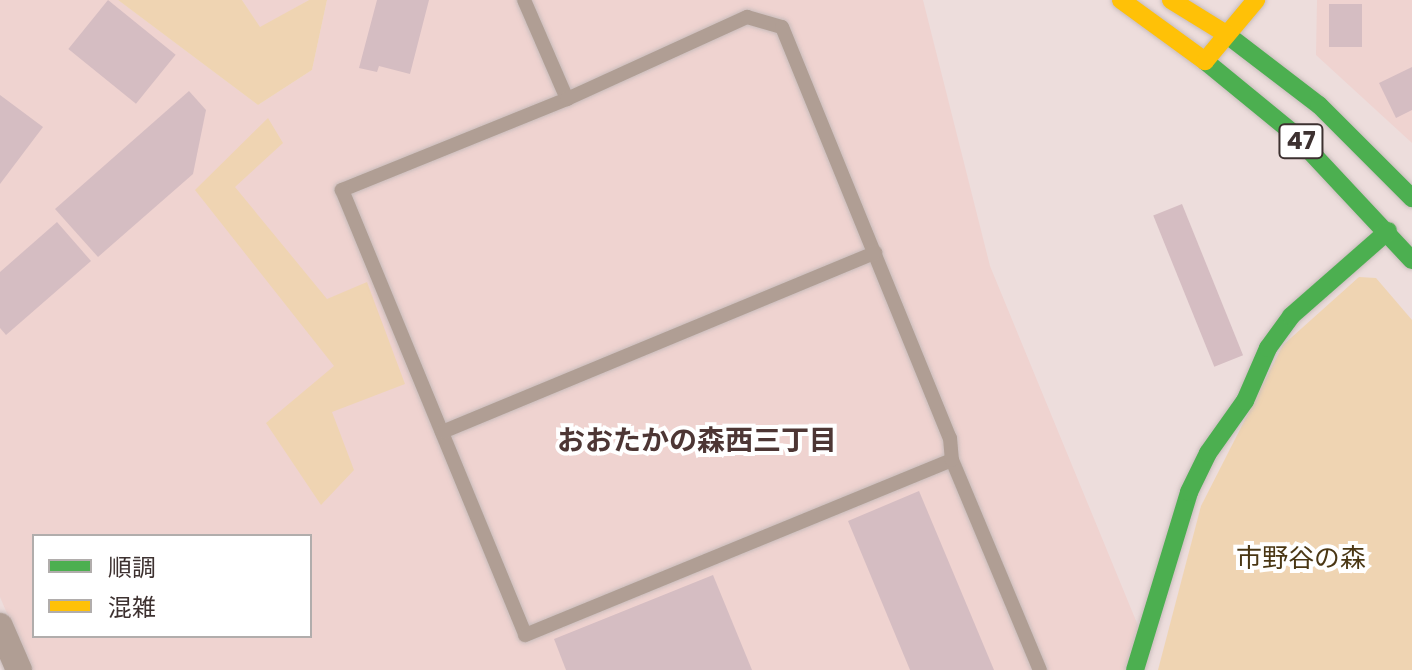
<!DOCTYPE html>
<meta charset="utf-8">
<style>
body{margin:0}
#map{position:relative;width:1412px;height:670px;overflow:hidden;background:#eddddc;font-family:Poppins,"Noto Sans JP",sans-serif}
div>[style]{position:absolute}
.built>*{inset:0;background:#efd3d0}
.green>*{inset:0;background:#efd4b2}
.building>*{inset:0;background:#d5bdc2;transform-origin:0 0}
.roads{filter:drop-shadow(0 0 2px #c8bcbb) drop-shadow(0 0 2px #c8bcbb)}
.lane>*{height:14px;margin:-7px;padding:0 7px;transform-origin:7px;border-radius:7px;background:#b09e94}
.street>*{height:26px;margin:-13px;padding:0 13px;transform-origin:13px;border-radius:13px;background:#b09e94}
.fast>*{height:18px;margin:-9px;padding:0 9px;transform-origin:9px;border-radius:9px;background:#4caf50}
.slow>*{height:18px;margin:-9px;padding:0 9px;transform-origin:9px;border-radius:9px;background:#ffc107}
span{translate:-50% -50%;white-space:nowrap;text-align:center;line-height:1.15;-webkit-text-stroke:8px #fff;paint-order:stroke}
.shield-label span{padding:2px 6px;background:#fff;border:2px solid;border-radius:6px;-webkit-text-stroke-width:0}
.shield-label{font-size:24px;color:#3d3130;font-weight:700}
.park-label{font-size:26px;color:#4a3714}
.neighbourhood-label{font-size:28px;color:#4d3634;font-weight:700}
.legend{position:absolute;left:32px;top:534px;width:280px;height:104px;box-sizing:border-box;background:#fff;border:2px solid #b1adac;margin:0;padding:10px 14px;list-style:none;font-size:24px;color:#3d3130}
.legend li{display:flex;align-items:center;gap:16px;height:40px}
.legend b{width:40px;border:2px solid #b1adac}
</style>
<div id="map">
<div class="built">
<i style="clip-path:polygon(evenodd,0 0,118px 0,258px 105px,312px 70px,327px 0,923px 0,990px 266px,1139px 628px,1126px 670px,31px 670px,0 597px,0 0,34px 536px,310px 536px,310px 636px,34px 636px,34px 536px)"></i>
<i style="clip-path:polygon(242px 0,309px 0,260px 28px)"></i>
<i style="clip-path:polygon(1317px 0,1412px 0,1412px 143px,1316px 55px)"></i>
</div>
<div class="green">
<i style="clip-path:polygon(118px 0,242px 0,260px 27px,309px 0,327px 0,312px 70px,258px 105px)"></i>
<i style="clip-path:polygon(268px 118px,283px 143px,235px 187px,327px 299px,367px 282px,405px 384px,332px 412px,354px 470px,321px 505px,266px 423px,334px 366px,195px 190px)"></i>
<i style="clip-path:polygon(1359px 277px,1376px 278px,1412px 320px,1412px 670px,1158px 670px,1201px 506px,1283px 345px)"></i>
</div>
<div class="building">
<i style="left:108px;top:0;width:87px;height:63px;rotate:39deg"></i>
<i style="clip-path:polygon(377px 0,429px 0,410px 74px,379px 66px,377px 72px,359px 68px)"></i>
<i style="left:1329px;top:4px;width:33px;height:43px"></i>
<i style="clip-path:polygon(1412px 67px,1412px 110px,1396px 118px,1379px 83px)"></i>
<i style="clip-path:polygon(189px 91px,206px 110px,193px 174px,98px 257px,55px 209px)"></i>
<i style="clip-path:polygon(0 95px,43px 127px,0 184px)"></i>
<i style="left:1182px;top:204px;width:163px;height:31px;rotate:68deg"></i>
<i style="clip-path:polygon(57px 222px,91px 261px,6px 335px,0 328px,0 272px)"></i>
<i style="clip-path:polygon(919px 491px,994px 670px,910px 670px,848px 521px)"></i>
<i style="clip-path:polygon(713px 575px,752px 670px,566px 670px,554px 639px)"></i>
</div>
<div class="roads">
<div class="lane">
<i style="left:524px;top:0;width:108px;rotate:66.5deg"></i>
<i style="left:567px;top:99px;width:243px;rotate:158deg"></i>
<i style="left:342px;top:190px;width:481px;rotate:67.6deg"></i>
<i style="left:525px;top:635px;width:461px;rotate:-22.3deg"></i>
<i style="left:952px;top:460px;width:228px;rotate:67.3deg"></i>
<i style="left:567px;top:99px;width:198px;rotate:-24.5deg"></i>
<i style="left:747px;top:17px;width:36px;rotate:16deg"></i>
<i style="left:782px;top:27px;width:444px;rotate:67.8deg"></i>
<i style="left:950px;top:438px;width:22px;rotate:85deg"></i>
<i style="left:442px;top:432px;width:469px;rotate:-22.5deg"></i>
</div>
<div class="street">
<i style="left:0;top:626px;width:48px;rotate:66.6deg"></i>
</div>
<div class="fast">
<i style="left:1226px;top:34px;width:117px;rotate:37.4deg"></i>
<i style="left:1319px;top:105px;width:132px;rotate:45deg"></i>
<i style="left:1205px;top:61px;width:114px;rotate:39.3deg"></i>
<i style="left:1293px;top:133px;width:174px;rotate:46.9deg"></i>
<i style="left:1135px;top:670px;width:186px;rotate:-73.1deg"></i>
<i style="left:1189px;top:492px;width:43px;rotate:-64deg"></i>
<i style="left:1208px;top:453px;width:64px;rotate:-54.6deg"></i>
<i style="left:1245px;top:401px;width:58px;rotate:-66.5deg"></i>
<i style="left:1268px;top:348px;width:39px;rotate:-54deg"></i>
<i style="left:1291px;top:316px;width:129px;rotate:-41.2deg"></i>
</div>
<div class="slow">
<i style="left:1121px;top:0;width:104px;rotate:36deg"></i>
<i style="left:1205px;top:61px;width:80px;rotate:-50.1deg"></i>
<i style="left:1171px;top:0;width:65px;rotate:31.7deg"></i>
</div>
</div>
<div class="shield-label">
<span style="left:1301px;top:141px">47</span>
</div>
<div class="park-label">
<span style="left:1301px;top:559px">市野谷の森</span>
</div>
<div class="neighbourhood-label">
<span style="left:697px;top:441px">おおたかの森西三丁目</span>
</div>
<ul class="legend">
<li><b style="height:10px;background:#4caf50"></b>順調</li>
<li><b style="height:10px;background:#ffc107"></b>混雑</li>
</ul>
</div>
